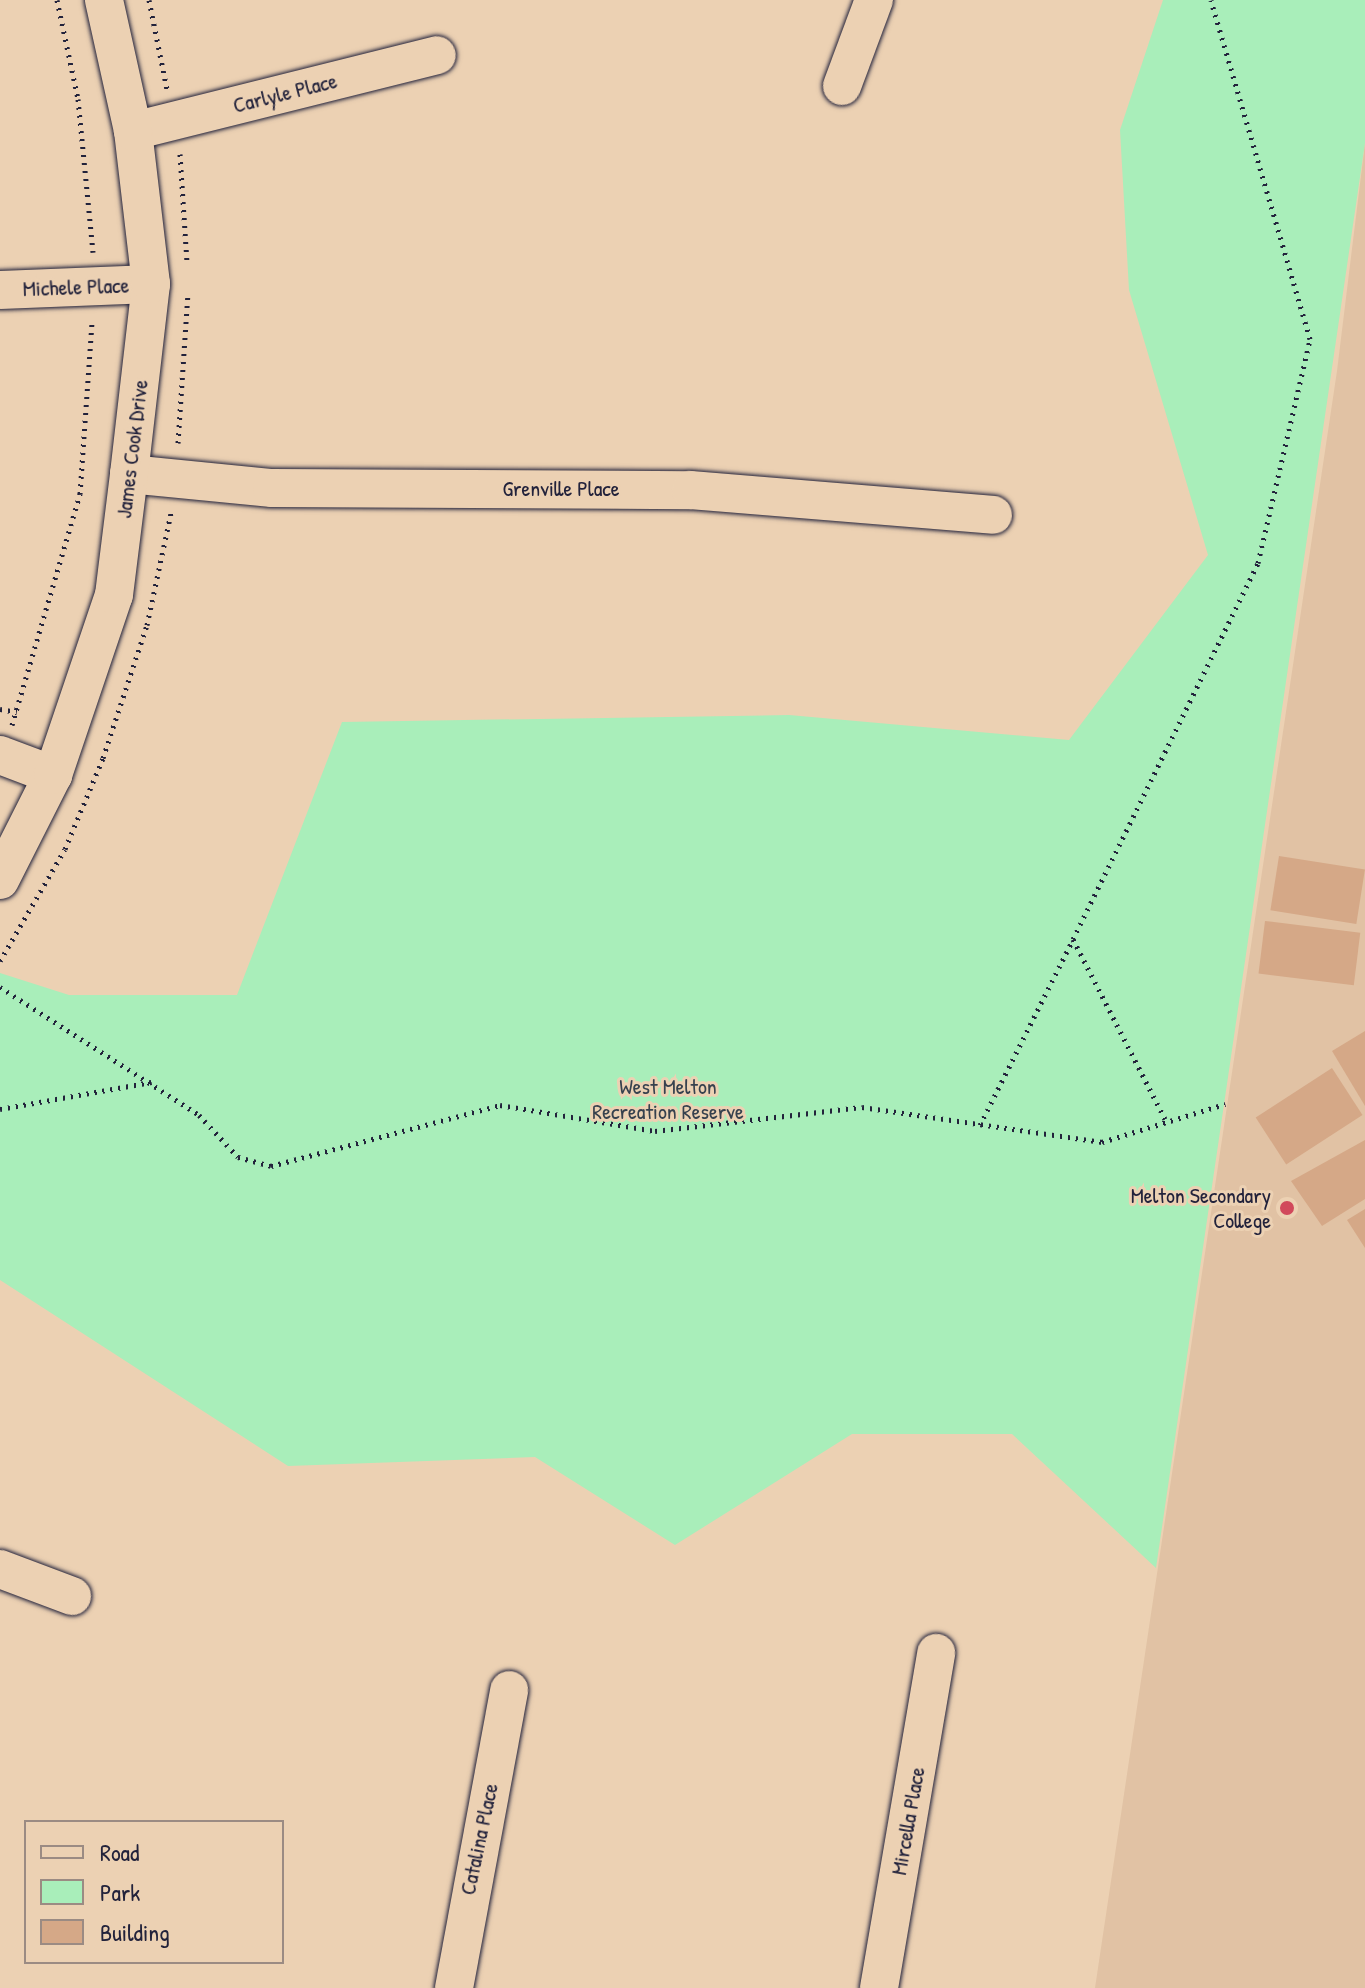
<!DOCTYPE html>
<style>
body{margin:0}
#map{position:relative;width:1365px;height:1988px;overflow:hidden;background:#ecd1b3;font-family:"Patrick Hand",sans-serif}
div>[style]{position:absolute}
.built>*{inset:0;background:#e1c2a4}
.green>*{inset:0;background:#a9eeba}
.building>*{inset:0;background:#d5a887;transform-origin:0 0}
.path>*{height:5px;margin-top:-2.5px;transform-origin:0;background:repeating-linear-gradient(90deg,#22223b 0 2px,transparent 0 8px)}
.roads{filter:drop-shadow(0 0 2px #22223b) drop-shadow(0 0 2px #22223b)}
.minor>*{height:38px;margin:-19px;padding:0 19px;transform-origin:19px;border-radius:19px;background:#ecd1b3}
.dots>*{width:22px;height:22px;translate:-50% -50%;box-sizing:border-box;border:4px solid #ecd1b3;border-radius:50%}
span{translate:-50% -50%;white-space:nowrap;text-align:center;line-height:1.15;-webkit-text-stroke:6px #ecd1b3;paint-order:stroke}
.street-label{font-size:22px;color:#22223b}
.park-label{font-size:22px;color:#36414e}
.poi-label{font-size:22px;color:#22223b}
.right{translate:-100% -50%;text-align:right}
.legend{position:absolute;left:24px;top:1820px;width:260px;height:144px;box-sizing:border-box;background:#ecd1b3;border:2px solid #9b8b83;margin:0;padding:10px 14px;list-style:none;font-size:24px;color:#22223b}
.legend li{display:flex;align-items:center;gap:16px;height:40px}
.legend b{width:40px;border:2px solid #9b8b83}
</style>
<div id="map">
<div class="built">
<i style="clip-path:polygon(1365px 143px,1365px 1988px,1095px 1988px,1337px 371px)"></i>
</div>
<div class="green">
<i style="clip-path:polygon(1163px 0,1365px 0,1365px 143px,1156px 1568px,1012px 1434px,852px 1434px,675px 1545px,535px 1457px,288px 1466px,0 1280px,0 973px,69px 995px,237px 995px,342px 722px,789px 715px,1069px 740px,1208px 555px,1129px 290px,1120px 130px)"></i>
</div>
<div class="building">
<i style="left:1279px;top:856px;width:87px;height:55px;rotate:9deg"></i>
<i style="left:1265px;top:921px;width:96px;height:53px;rotate:7deg"></i>
<i style="clip-path:polygon(1365px 1031px,1365px 1106px,1332px 1051px)"></i>
<i style="left:1332px;top:1068px;width:56px;height:91px;rotate:57deg"></i>
<i style="clip-path:polygon(1365px 1140px,1365px 1199px,1322px 1226px,1291px 1181px)"></i>
<i style="clip-path:polygon(1365px 1209px,1365px 1248px,1347px 1220px)"></i>
</div>
<div class="path">
<i style="left:57px;top:0;width:101px;rotate:78deg"></i>
<i style="left:78px;top:99px;width:154px;rotate:84.4deg"></i>
<i style="left:149px;top:0;width:91px;rotate:78.6deg"></i>
<i style="left:180px;top:154px;width:109px;rotate:86.3deg"></i>
<i style="left:178px;top:443px;width:150px;rotate:-86.2deg"></i>
<i style="left:0;top:709px;width:17px;rotate:10deg"></i>
<i style="left:12px;top:725px;width:241px;rotate:-73.6deg"></i>
<i style="left:80px;top:494px;width:172px;rotate:-86deg"></i>
<i style="left:0;top:961px;width:129px;rotate:-59.9deg"></i>
<i style="left:65px;top:849px;width:99px;rotate:-67.3deg"></i>
<i style="left:103px;top:758px;width:140px;rotate:-71.7deg"></i>
<i style="left:147px;top:625px;width:115px;rotate:-77.9deg"></i>
<i style="left:0;top:987px;width:237px;rotate:32.7deg"></i>
<i style="left:199px;top:1115px;width:57px;rotate:47.1deg"></i>
<i style="left:238px;top:1157px;width:34px;rotate:15deg"></i>
<i style="left:271px;top:1166px;width:237px;rotate:-14.9deg"></i>
<i style="left:500px;top:1105px;width:157px;rotate:9.5deg"></i>
<i style="left:655px;top:1131px;width:208px;rotate:-6.6deg"></i>
<i style="left:862px;top:1107px;width:243px;rotate:8.3deg"></i>
<i style="left:1102px;top:1142px;width:129px;rotate:-17.2deg"></i>
<i style="left:0;top:1109px;width:154px;rotate:-10.1deg"></i>
<i style="left:1165px;top:1119px;width:202px;rotate:-117.1deg"></i>
<i style="left:1073px;top:939px;width:419px;rotate:-63.8deg"></i>
<i style="left:1258px;top:563px;width:230px;rotate:-76.9deg"></i>
<i style="left:1310px;top:339px;width:353px;rotate:-106.3deg"></i>
<i style="left:980px;top:1125px;width:208px;rotate:-63.4deg"></i>
</div>
<div class="roads">
<div class="minor">
<i style="left:842px;top:86px;width:92px;rotate:-69.6deg"></i>
<i style="left:133px;top:131px;width:313px;rotate:-14deg"></i>
<i style="left:0;top:290px;width:151px;rotate:-2.3deg"></i>
<i style="left:129px;top:474px;width:144px;rotate:5.6deg"></i>
<i style="left:272px;top:488px;width:419px;rotate:0.3deg"></i>
<i style="left:691px;top:490px;width:303px;rotate:4.7deg"></i>
<i style="left:0;top:755px;width:57px;rotate:20.7deg"></i>
<i style="left:0;top:880px;width:118px;rotate:-63.2deg"></i>
<i style="left:53px;top:775px;width:190px;rotate:-71.3deg"></i>
<i style="left:114px;top:595px;width:122px;rotate:-82.9deg"></i>
<i style="left:129px;top:474px;width:191px;rotate:-83.4deg"></i>
<i style="left:151px;top:284px;width:154px;rotate:-96.7deg"></i>
<i style="left:133px;top:131px;width:134px;rotate:-102.5deg"></i>
<i style="left:0;top:1569px;width:77px;rotate:20.6deg"></i>
<i style="left:454px;top:1988px;width:303px;rotate:-79.5deg"></i>
<i style="left:879px;top:1988px;width:340px;rotate:-80.3deg"></i>
</div>
</div>
<div class="dots">
<i style="left:1287px;top:1208px;background:#d1495b"></i>
</div>
<div class="street-label">
<span style="left:285px;top:93px;rotate:-14deg">Carlyle Place</span>
<span style="left:76px;top:287px;rotate:-2deg">Michele Place</span>
<span style="left:132px;top:449px;rotate:-83deg">James Cook Drive</span>
<span style="left:561px;top:489px">Grenville Place</span>
<span style="left:908px;top:1821px;rotate:-80deg">Mircella Place</span>
<span style="left:479px;top:1839px;rotate:-78deg">Catalina Place</span>
</div>
<div class="park-label">
<span style="left:668px;top:1099px">West Melton<br>Recreation Reserve</span>
</div>
<div class="poi-label">
<span class="right" style="left:1271px;top:1208px">Melton Secondary<br>College</span>
</div>
<ul class="legend">
<li><b style="height:10px;background:#ecd1b3"></b>Road</li>
<li><b style="height:22px;background:#a9eeba"></b>Park</li>
<li><b style="height:22px;background:#d5a887"></b>Building</li>
</ul>
</div>
